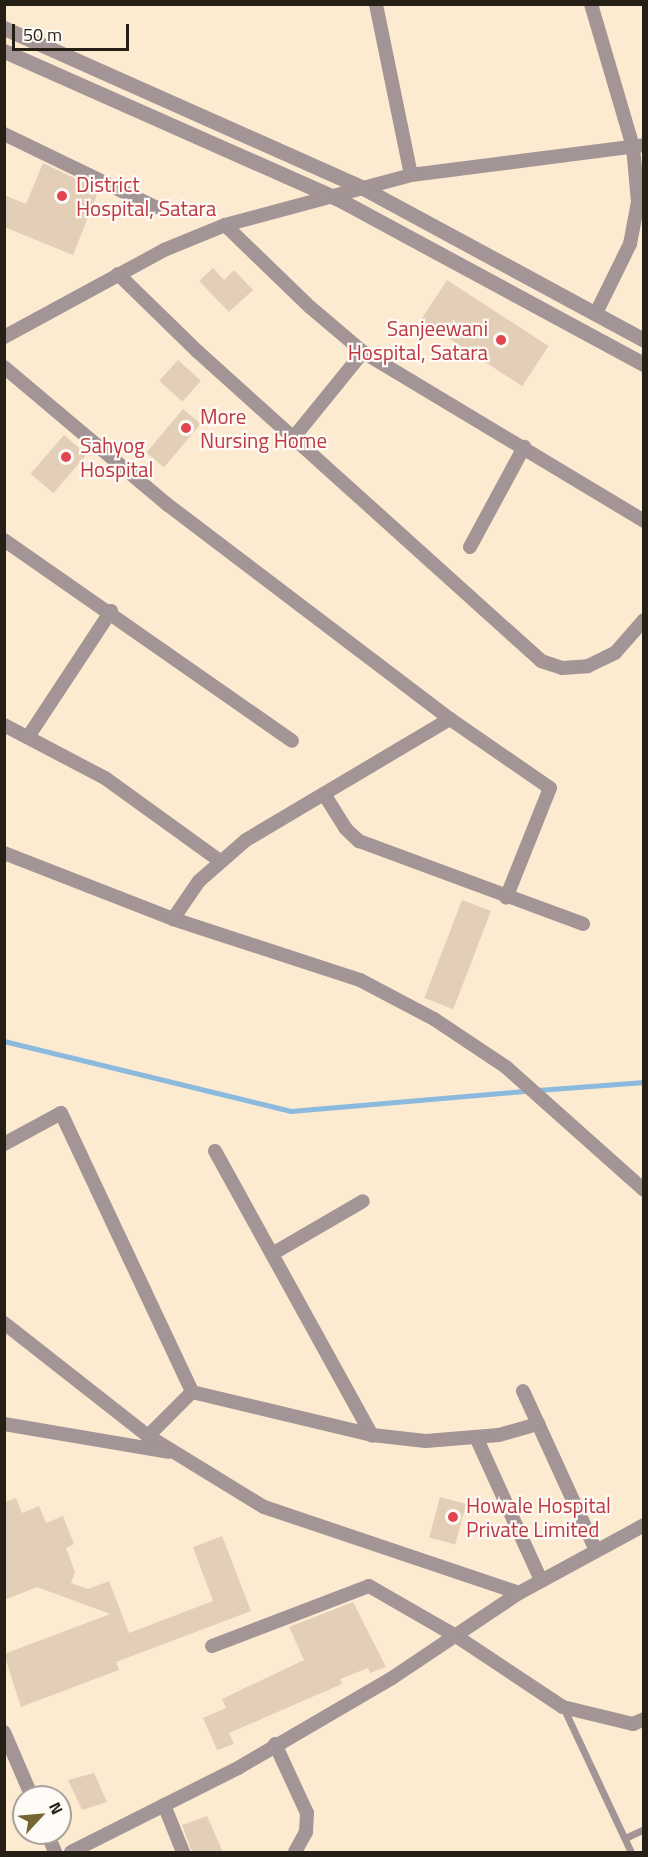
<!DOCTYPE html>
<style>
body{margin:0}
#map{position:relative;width:648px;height:1857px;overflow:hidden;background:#fdebd1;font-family:"Titillium Web",sans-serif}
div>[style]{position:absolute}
.stream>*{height:4.5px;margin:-2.25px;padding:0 2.25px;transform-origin:2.25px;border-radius:2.25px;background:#8cbade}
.building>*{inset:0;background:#e3cfb7;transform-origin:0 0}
.service>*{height:7px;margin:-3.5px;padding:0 3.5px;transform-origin:3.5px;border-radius:3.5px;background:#a39496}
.minor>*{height:14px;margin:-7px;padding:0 7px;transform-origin:7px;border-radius:7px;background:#a39496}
.tertiary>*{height:15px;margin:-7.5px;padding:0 7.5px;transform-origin:7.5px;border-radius:7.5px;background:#a39496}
.dots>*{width:16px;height:16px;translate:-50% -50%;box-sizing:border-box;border:3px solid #fefaf5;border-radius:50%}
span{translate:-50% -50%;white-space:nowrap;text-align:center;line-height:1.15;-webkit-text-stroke:4.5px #fefaf5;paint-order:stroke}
.health-label{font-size:21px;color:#be3a42}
.left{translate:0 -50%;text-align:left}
.right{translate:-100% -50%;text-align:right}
.frame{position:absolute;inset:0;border:6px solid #261f16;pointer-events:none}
.north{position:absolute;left:12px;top:1785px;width:60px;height:60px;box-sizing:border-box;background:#fefaf5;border:2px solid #a8a29c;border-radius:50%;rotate:64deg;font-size:16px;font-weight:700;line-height:24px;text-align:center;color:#261f16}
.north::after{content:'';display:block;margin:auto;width:21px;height:27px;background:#776634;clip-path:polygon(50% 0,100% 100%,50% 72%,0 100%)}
.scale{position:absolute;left:12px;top:24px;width:117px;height:27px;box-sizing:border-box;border:3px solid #261f16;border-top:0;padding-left:8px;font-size:18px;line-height:21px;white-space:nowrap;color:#261f16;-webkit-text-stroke:4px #fefaf5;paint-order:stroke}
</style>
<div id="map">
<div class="stream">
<i style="left:4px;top:1041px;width:295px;rotate:13.7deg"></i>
<i style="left:291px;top:1111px;width:236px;rotate:-4.9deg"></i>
<i style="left:538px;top:1090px;width:106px;rotate:-4.3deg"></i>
</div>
<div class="building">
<i style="clip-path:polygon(43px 163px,99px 190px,73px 255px,4px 227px,4px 195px,26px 204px)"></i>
<i style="clip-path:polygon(213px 268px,224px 280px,234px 270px,253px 290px,229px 312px,199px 281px)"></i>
<i style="left:447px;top:280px;width:121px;height:48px;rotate:33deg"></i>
<i style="left:178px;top:360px;width:31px;height:28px;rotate:42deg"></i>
<i style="left:183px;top:409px;width:23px;height:57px;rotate:40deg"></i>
<i style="left:64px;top:435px;width:30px;height:51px;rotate:41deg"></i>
<i style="left:462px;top:900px;width:31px;height:105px;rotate:21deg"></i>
<i style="left:440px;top:1497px;width:27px;height:42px;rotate:15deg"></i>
<i style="clip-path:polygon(16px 1498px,22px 1513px,39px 1506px,46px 1523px,63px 1516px,74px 1544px,66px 1548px,75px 1572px,71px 1583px,88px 1589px,109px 1581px,129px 1633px,213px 1601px,193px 1547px,222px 1536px,251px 1611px,116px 1662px,119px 1670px,21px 1707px,4px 1654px,110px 1614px,37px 1587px,4px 1600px,4px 1502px)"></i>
<i style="clip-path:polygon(353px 1602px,386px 1667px,370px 1673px,368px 1668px,340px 1679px,342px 1684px,229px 1733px,234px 1744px,217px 1750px,203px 1718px,226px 1708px,222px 1699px,304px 1660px,289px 1627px)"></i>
<i style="clip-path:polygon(94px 1773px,107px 1802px,82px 1810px,68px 1780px)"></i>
<i style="clip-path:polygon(207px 1816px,223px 1852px,192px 1852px,182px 1825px)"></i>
</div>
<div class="service">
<i style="left:563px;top:1707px;width:160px;rotate:64.9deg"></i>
<i style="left:625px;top:1838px;width:21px;rotate:-25deg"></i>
</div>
<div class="minor">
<i style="left:591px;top:4px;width:149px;rotate:73.6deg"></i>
<i style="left:633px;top:147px;width:55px;rotate:84.8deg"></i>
<i style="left:638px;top:202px;width:43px;rotate:100.8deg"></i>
<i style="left:630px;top:244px;width:77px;rotate:116.2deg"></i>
<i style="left:4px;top:134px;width:168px;rotate:25.8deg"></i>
<i style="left:411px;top:175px;width:235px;rotate:-7.3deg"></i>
<i style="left:225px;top:225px;width:118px;rotate:44deg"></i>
<i style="left:310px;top:307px;width:70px;rotate:40.3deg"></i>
<i style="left:363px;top:352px;width:328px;rotate:31deg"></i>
<i style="left:118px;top:274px;width:110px;rotate:44.3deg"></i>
<i style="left:197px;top:351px;width:463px;rotate:42deg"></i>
<i style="left:541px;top:661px;width:22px;rotate:18deg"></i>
<i style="left:562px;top:668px;width:26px;rotate:-4deg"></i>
<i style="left:588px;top:666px;width:30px;rotate:-26deg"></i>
<i style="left:615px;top:653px;width:44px;rotate:-48.7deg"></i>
<i style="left:4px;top:337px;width:182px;rotate:-28.5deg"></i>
<i style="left:164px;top:250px;width:66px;rotate:-22.3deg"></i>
<i style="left:225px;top:225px;width:193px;rotate:-15deg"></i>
<i style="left:411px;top:175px;width:175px;rotate:-101.6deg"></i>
<i style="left:4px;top:367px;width:214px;rotate:40.1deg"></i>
<i style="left:168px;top:505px;width:354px;rotate:37.2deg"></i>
<i style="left:294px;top:437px;width:109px;rotate:-50.9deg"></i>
<i style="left:4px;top:540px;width:351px;rotate:34.9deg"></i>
<i style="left:470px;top:547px;width:114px;rotate:-61.6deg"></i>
<i style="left:4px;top:725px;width:114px;rotate:27.7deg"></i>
<i style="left:105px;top:778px;width:142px;rotate:35.8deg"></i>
<i style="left:28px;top:737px;width:151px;rotate:-56.6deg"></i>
<i style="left:324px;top:794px;width:41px;rotate:57.8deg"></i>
<i style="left:346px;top:829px;width:18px;rotate:43deg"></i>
<i style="left:359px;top:841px;width:239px;rotate:20.3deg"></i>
<i style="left:4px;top:853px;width:181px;rotate:21.3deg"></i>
<i style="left:173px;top:919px;width:197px;rotate:18.1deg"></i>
<i style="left:360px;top:980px;width:84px;rotate:27.8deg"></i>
<i style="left:434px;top:1019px;width:87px;rotate:33.7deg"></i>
<i style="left:506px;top:1067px;width:185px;rotate:41.7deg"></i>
<i style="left:173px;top:919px;width:46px;rotate:-55.6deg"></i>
<i style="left:199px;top:881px;width:62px;rotate:-41.1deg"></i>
<i style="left:246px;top:840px;width:237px;rotate:-30.7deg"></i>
<i style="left:450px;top:719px;width:121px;rotate:34.6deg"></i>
<i style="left:550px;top:788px;width:118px;rotate:111.8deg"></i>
<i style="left:4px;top:1144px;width:65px;rotate:-28.5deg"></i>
<i style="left:61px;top:1113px;width:308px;rotate:64.8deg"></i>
<i style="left:215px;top:1151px;width:325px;rotate:61.1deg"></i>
<i style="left:272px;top:1254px;width:105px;rotate:-30.2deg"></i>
<i style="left:4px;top:1323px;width:183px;rotate:38.1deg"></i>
<i style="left:148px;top:1436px;width:136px;rotate:31.5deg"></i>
<i style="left:264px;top:1507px;width:269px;rotate:18.6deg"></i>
<i style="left:519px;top:1593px;width:142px;rotate:-28.5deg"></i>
<i style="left:523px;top:1391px;width:173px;rotate:65.4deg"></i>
<i style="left:4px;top:1424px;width:167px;rotate:9.6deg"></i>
<i style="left:148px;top:1436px;width:62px;rotate:-45deg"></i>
<i style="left:192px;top:1392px;width:185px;rotate:13.4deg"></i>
<i style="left:372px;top:1435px;width:54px;rotate:6.3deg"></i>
<i style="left:426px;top:1441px;width:73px;rotate:-4.7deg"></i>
<i style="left:499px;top:1435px;width:41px;rotate:-15.8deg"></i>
<i style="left:476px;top:1437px;width:157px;rotate:65.6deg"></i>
<i style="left:212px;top:1646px;width:168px;rotate:-20.9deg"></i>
<i style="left:369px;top:1586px;width:100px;rotate:29.9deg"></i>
<i style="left:456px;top:1636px;width:128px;rotate:33.6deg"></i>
<i style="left:563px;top:1707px;width:72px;rotate:13.7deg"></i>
<i style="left:633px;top:1724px;width:12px;rotate:-24deg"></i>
<i style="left:4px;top:1732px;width:71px;rotate:66.7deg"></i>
<i style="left:275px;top:1744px;width:76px;rotate:65.1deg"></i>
<i style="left:307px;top:1813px;width:19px;rotate:93deg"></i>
<i style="left:306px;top:1832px;width:23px;rotate:119deg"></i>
<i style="left:164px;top:1805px;width:51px;rotate:68deg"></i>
<i style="left:47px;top:1833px;width:21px;rotate:67deg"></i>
<i style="left:71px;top:1852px;width:187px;rotate:-26.7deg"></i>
<i style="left:238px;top:1768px;width:178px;rotate:-30.3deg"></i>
<i style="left:392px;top:1678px;width:153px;rotate:-33.8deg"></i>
</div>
<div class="tertiary">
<i style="left:4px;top:28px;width:393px;rotate:24deg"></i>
<i style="left:363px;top:188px;width:319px;rotate:28.4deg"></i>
<i style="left:4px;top:51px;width:370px;rotate:23.9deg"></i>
<i style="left:342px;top:201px;width:343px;rotate:28.4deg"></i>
</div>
<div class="dots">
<i style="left:62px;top:196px;background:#e0444e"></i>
<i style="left:501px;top:340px;background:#e0444e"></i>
<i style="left:186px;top:428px;background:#e0444e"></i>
<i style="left:66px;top:457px;background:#e0444e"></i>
<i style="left:453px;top:1517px;background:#e0444e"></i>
</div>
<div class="health-label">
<span class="left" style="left:76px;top:196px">District<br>Hospital, Satara</span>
<span class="right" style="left:488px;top:340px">Sanjeewani<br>Hospital, Satara</span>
<span class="left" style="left:200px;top:428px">More<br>Nursing Home</span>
<span class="left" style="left:80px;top:457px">Sahyog<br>Hospital</span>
<span class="left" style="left:466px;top:1517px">Howale Hospital<br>Private Limited</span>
</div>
<div class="frame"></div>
<div class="north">N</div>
<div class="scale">50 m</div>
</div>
